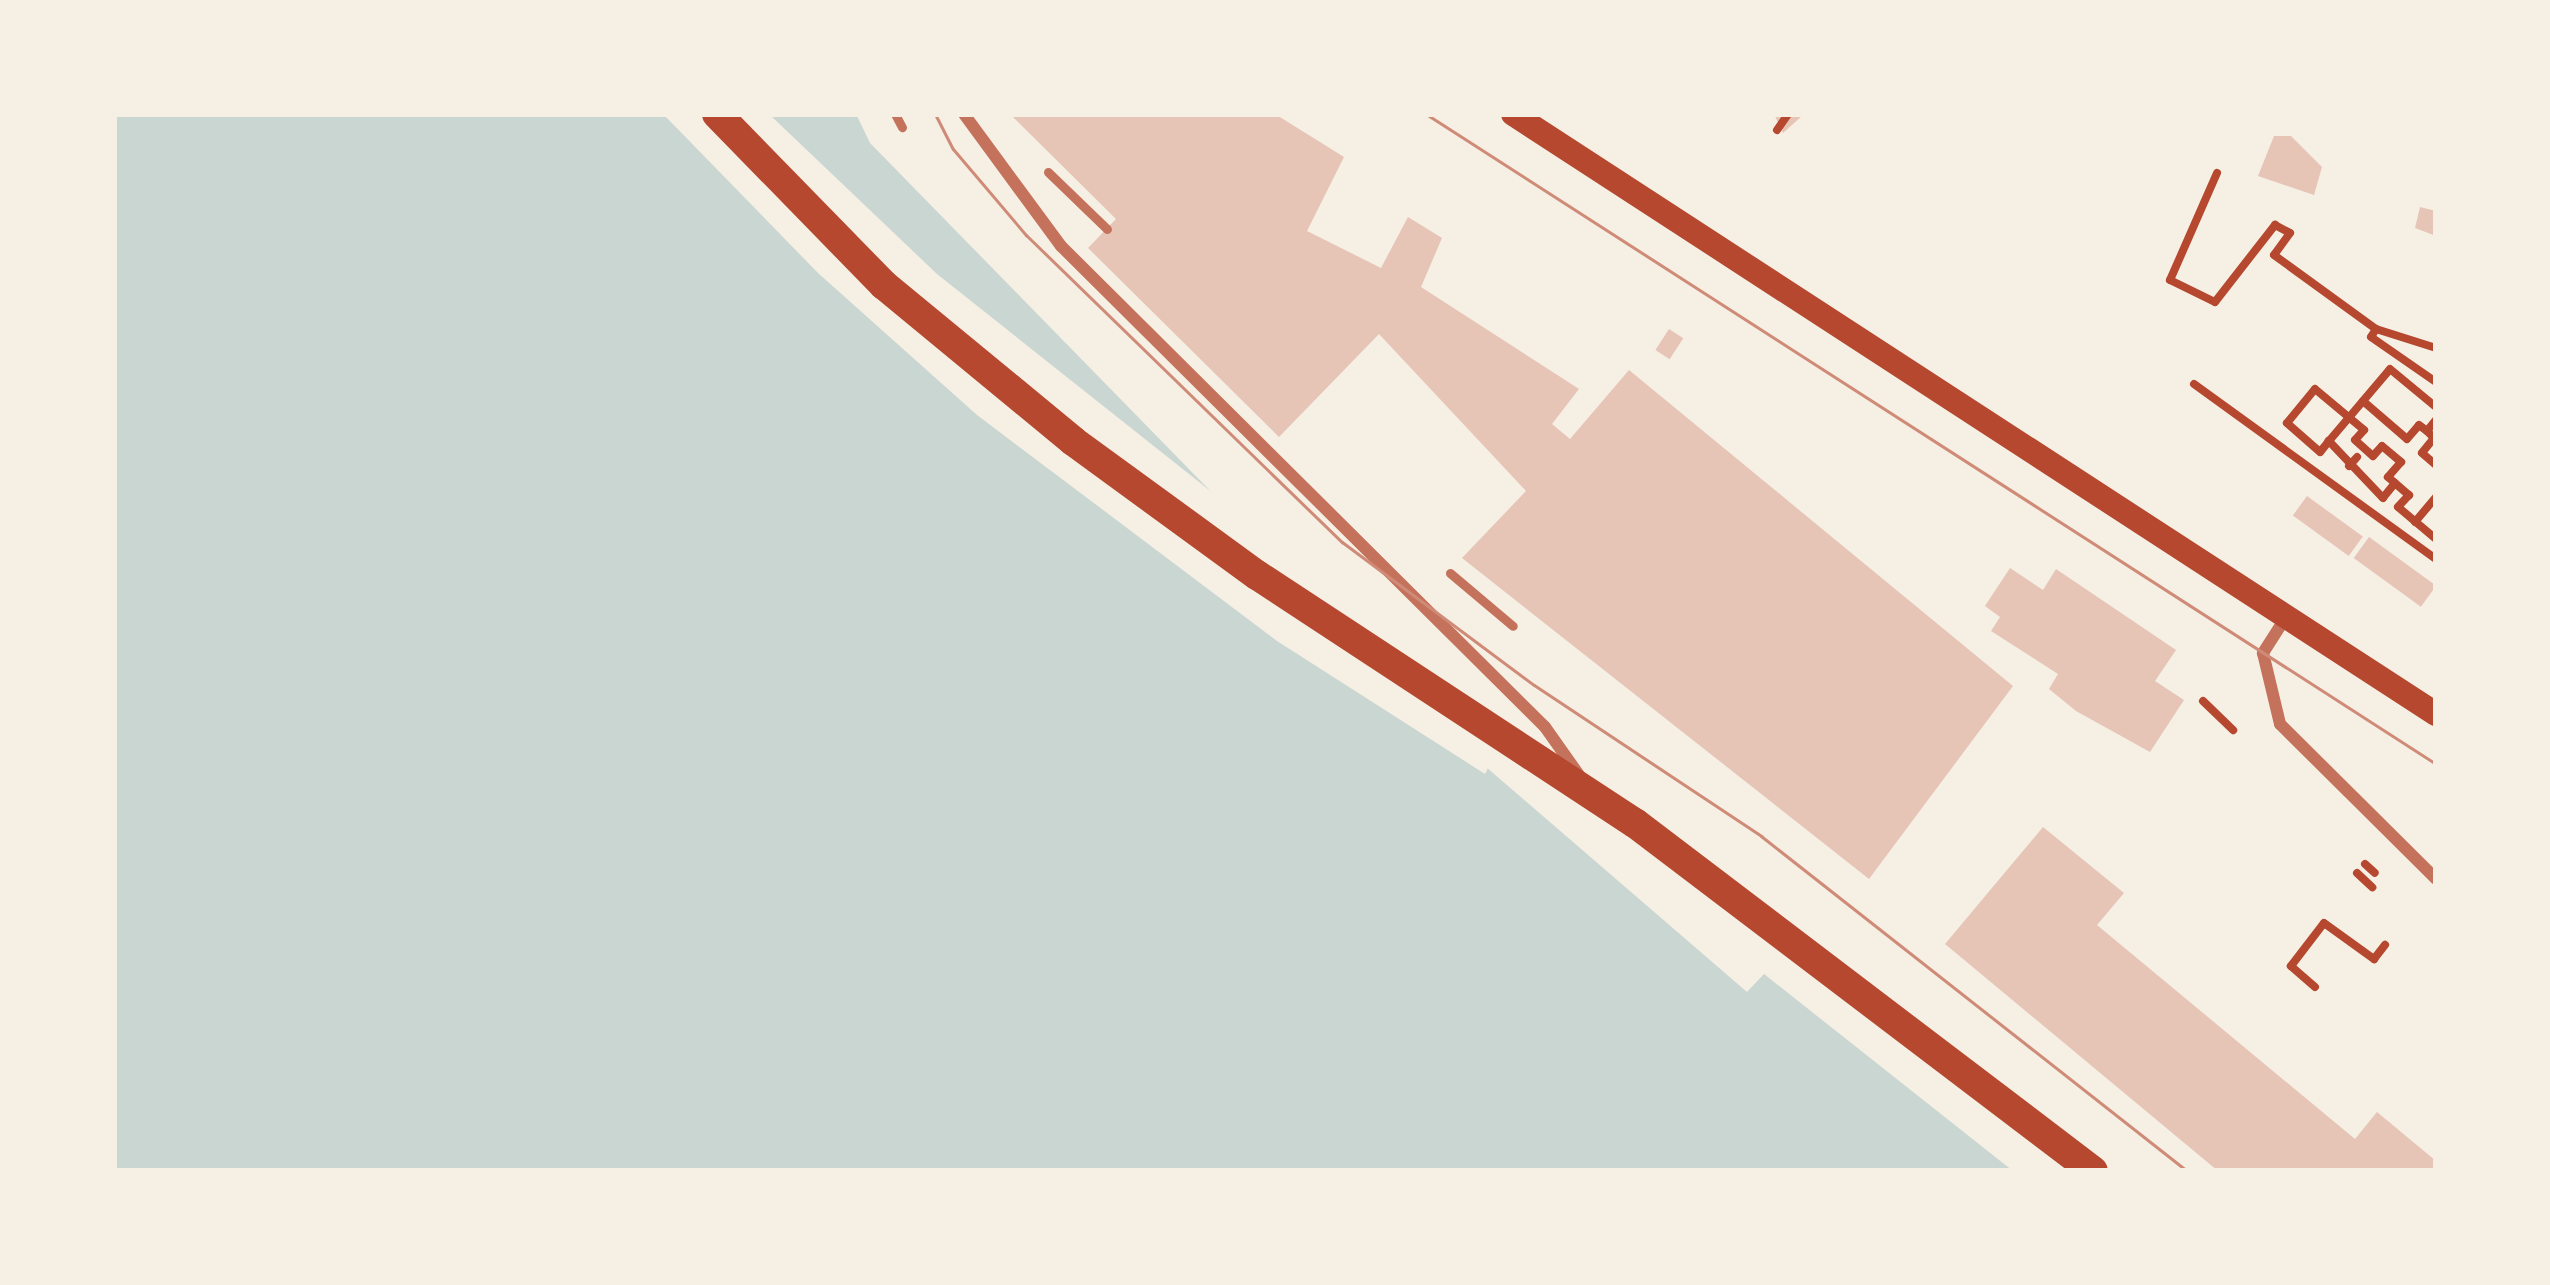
<!DOCTYPE html>
<style>
body{margin:0}
#map{position:relative;width:2550px;height:1285px;overflow:hidden;background:#f6efe4;font-family:Lato,sans-serif}
div>[style]{position:absolute}
.water>*{inset:0;background:#c9d6d2}
.pier>*{inset:0;background:#f6efe4}
.building>*{inset:0;background:#e6c5b7;transform-origin:0 0}
.path>*{height:8px;margin:-4px;padding:0 4px;transform-origin:4px;border-radius:4px;background:#b5482f}
.service>*{height:9px;margin:-4.5px;padding:0 4.5px;transform-origin:4.5px;border-radius:4.5px;background:#c5725c}
.minor>*{height:12px;margin:-6px;padding:0 6px;transform-origin:6px;border-radius:6px;background:#c5725c}
.secondary>*{height:24px;margin:-12px;padding:0 12px;transform-origin:12px;border-radius:12px;background:#b5482f}
.primary>*{height:30px;margin:-15px;padding:0 15px;transform-origin:15px;border-radius:15px;background:#b5482f}
.tram>*{height:3px;margin:-1.5px;padding:0 1.5px;transform-origin:1.5px;border-radius:1.5px;background:#cf8b77}
span{translate:-50% -50%;white-space:nowrap;text-align:center;line-height:1.15;-webkit-text-stroke:10px #f6efe4;paint-order:stroke}
.frame{position:absolute;inset:0;border:117px solid #f6efe4;pointer-events:none}
</style>
<div id="map">
<div class="water">
<i style="clip-path:polygon(114px 114px,856px 114px,870px 143px,1450px 736px,1747px 992px,1764px 974px,2013px 1171px,114px 1171px)"></i>
</div>
<div class="pier">
<i style="clip-path:polygon(663px 114px,769px 114px,937px 274px,1276px 543px,1454px 732px,1492px 760px,1485px 774px,1277px 641px,977px 415px,818px 273px)"></i>
</div>
<div class="building">
<i style="clip-path:polygon(1010px 114px,1275px 114px,1344px 157px,1307px 231px,1381px 268px,1408px 217px,1442px 238px,1421px 287px,1579px 389px,1552px 424px,1570px 439px,1629px 370px,2013px 686px,1869px 879px,1462px 558px,1526px 491px,1379px 334px,1279px 437px,1088px 248px,1116px 219px)"></i>
<i style="clip-path:polygon(1774px 114px,1799px 114px,1802px 116px,1783px 133px)"></i>
<i style="clip-path:polygon(2274px 136px,2291px 136px,2322px 167px,2314px 195px,2258px 176px)"></i>
<i style="clip-path:polygon(2420px 207px,2436px 211px,2436px 236px,2415px 228px)"></i>
<i style="left:1669px;top:329px;width:17px;height:25px;rotate:33deg"></i>
<i style="left:2307px;top:496px;width:69px;height:24px;rotate:36deg"></i>
<i style="left:2369px;top:537px;width:83px;height:26px;rotate:36deg"></i>
<i style="clip-path:polygon(2010px 568px,2043px 590px,2056px 569px,2176px 650px,2155px 681px,2184px 700px,2150px 752px,2076px 711px,2049px 689px,2058px 674px,1991px 631px,2000px 617px,1985px 606px)"></i>
<i style="clip-path:polygon(2043px 827px,2124px 893px,2097px 925px,2355px 1139px,2377px 1112px,2436px 1161px,2436px 1171px,2218px 1171px,1945px 944px)"></i>
</div>
<div class="path">
<i style="left:1777px;top:130px;width:19px;rotate:-55deg"></i>
<i style="left:2217px;top:173px;width:117px;rotate:113.7deg"></i>
<i style="left:2170px;top:280px;width:50px;rotate:26.1deg"></i>
<i style="left:2215px;top:302px;width:98px;rotate:-52.1deg"></i>
<i style="left:2275px;top:225px;width:17px;rotate:28deg"></i>
<i style="left:2290px;top:233px;width:27px;rotate:126deg"></i>
<i style="left:2274px;top:255px;width:126px;rotate:36deg"></i>
<i style="left:2376px;top:329px;width:63px;rotate:17.6deg"></i>
<i style="left:2376px;top:329px;width:9px;rotate:122deg"></i>
<i style="left:2371px;top:337px;width:79px;rotate:34.7deg"></i>
<i style="left:2194px;top:384px;width:299px;rotate:35.9deg"></i>
<i style="left:2363px;top:401px;width:58px;rotate:40.8deg"></i>
<i style="left:2407px;top:439px;width:18px;rotate:-49deg"></i>
<i style="left:2419px;top:425px;width:10px;rotate:37deg"></i>
<i style="left:2427px;top:431px;width:10px;rotate:45deg"></i>
<i style="left:2434px;top:438px;width:19px;rotate:129deg"></i>
<i style="left:2422px;top:453px;width:18px;rotate:41deg"></i>
<i style="left:2427px;top:431px;width:14px;rotate:-51deg"></i>
<i style="left:2329px;top:441px;width:14px;rotate:129deg"></i>
<i style="left:2320px;top:452px;width:44px;rotate:-138.7deg"></i>
<i style="left:2287px;top:423px;width:44px;rotate:-50.5deg"></i>
<i style="left:2315px;top:389px;width:64px;rotate:39.9deg"></i>
<i style="left:2364px;top:430px;width:13px;rotate:132deg"></i>
<i style="left:2355px;top:440px;width:24px;rotate:42deg"></i>
<i style="left:2373px;top:456px;width:13px;rotate:-48deg"></i>
<i style="left:2382px;top:446px;width:25px;rotate:40deg"></i>
<i style="left:2401px;top:462px;width:20px;rotate:131deg"></i>
<i style="left:2388px;top:477px;width:28px;rotate:41deg"></i>
<i style="left:2409px;top:495px;width:16px;rotate:133deg"></i>
<i style="left:2398px;top:507px;width:50px;rotate:40.1deg"></i>
<i style="left:2349px;top:466px;width:12px;rotate:-48deg"></i>
<i style="left:2395px;top:483px;width:19px;rotate:129deg"></i>
<i style="left:2383px;top:498px;width:79px;rotate:-133.5deg"></i>
<i style="left:2329px;top:441px;width:94px;rotate:-49.7deg"></i>
<i style="left:2390px;top:369px;width:60px;rotate:39.6deg"></i>
<i style="left:2415px;top:522px;width:33px;rotate:-50deg"></i>
<i style="left:2203px;top:701px;width:42px;rotate:44deg"></i>
<i style="left:2365px;top:864px;width:13px;rotate:42deg"></i>
<i style="left:2357px;top:873px;width:21px;rotate:43deg"></i>
<i style="left:2315px;top:987px;width:32px;rotate:-139deg"></i>
<i style="left:2291px;top:966px;width:54px;rotate:-52.5deg"></i>
<i style="left:2324px;top:923px;width:62px;rotate:35.8deg"></i>
<i style="left:2374px;top:959px;width:18px;rotate:-52deg"></i>
</div>
<div class="service">
<i style="left:895px;top:114px;width:15px;rotate:62deg"></i>
<i style="left:1048px;top:172px;width:82px;rotate:44deg"></i>
<i style="left:1450px;top:573px;width:82px;rotate:40.1deg"></i>
</div>
<div class="minor">
<i style="left:964px;top:114px;width:164px;rotate:53.7deg"></i>
<i style="left:1061px;top:246px;width:682px;rotate:44.82deg"></i>
<i style="left:1545px;top:727px;width:59px;rotate:54.7deg"></i>
<i style="left:2286px;top:617px;width:43px;rotate:122.6deg"></i>
<i style="left:2263px;top:653px;width:73px;rotate:76.5deg"></i>
<i style="left:2280px;top:724px;width:220px;rotate:44.8deg"></i>
</div>
<div class="secondary">
<i style="left:1513px;top:114px;width:1101px;rotate:33.03deg"></i>
</div>
<div class="primary">
<i style="left:717px;top:114px;width:239px;rotate:45.7deg"></i>
<i style="left:884px;top:285px;width:245px;rotate:39.5deg"></i>
<i style="left:1073px;top:441px;width:228px;rotate:36.1deg"></i>
<i style="left:1257px;top:575px;width:452px;rotate:33.3deg"></i>
<i style="left:1635px;top:823px;width:575px;rotate:37.23deg"></i>
</div>
<div class="tram">
<i style="left:935px;top:114px;width:39px;rotate:63deg"></i>
<i style="left:953px;top:149px;width:113px;rotate:49.7deg"></i>
<i style="left:1026px;top:235px;width:441px;rotate:44.2deg"></i>
<i style="left:1342px;top:542px;width:239px;rotate:36.7deg"></i>
<i style="left:1534px;top:685px;width:273px;rotate:33.6deg"></i>
<i style="left:1761px;top:836px;width:542px;rotate:38.18deg"></i>
<i style="left:1426px;top:114px;width:1201px;rotate:32.76deg"></i>
</div>
<div class="frame"></div>
</div>
